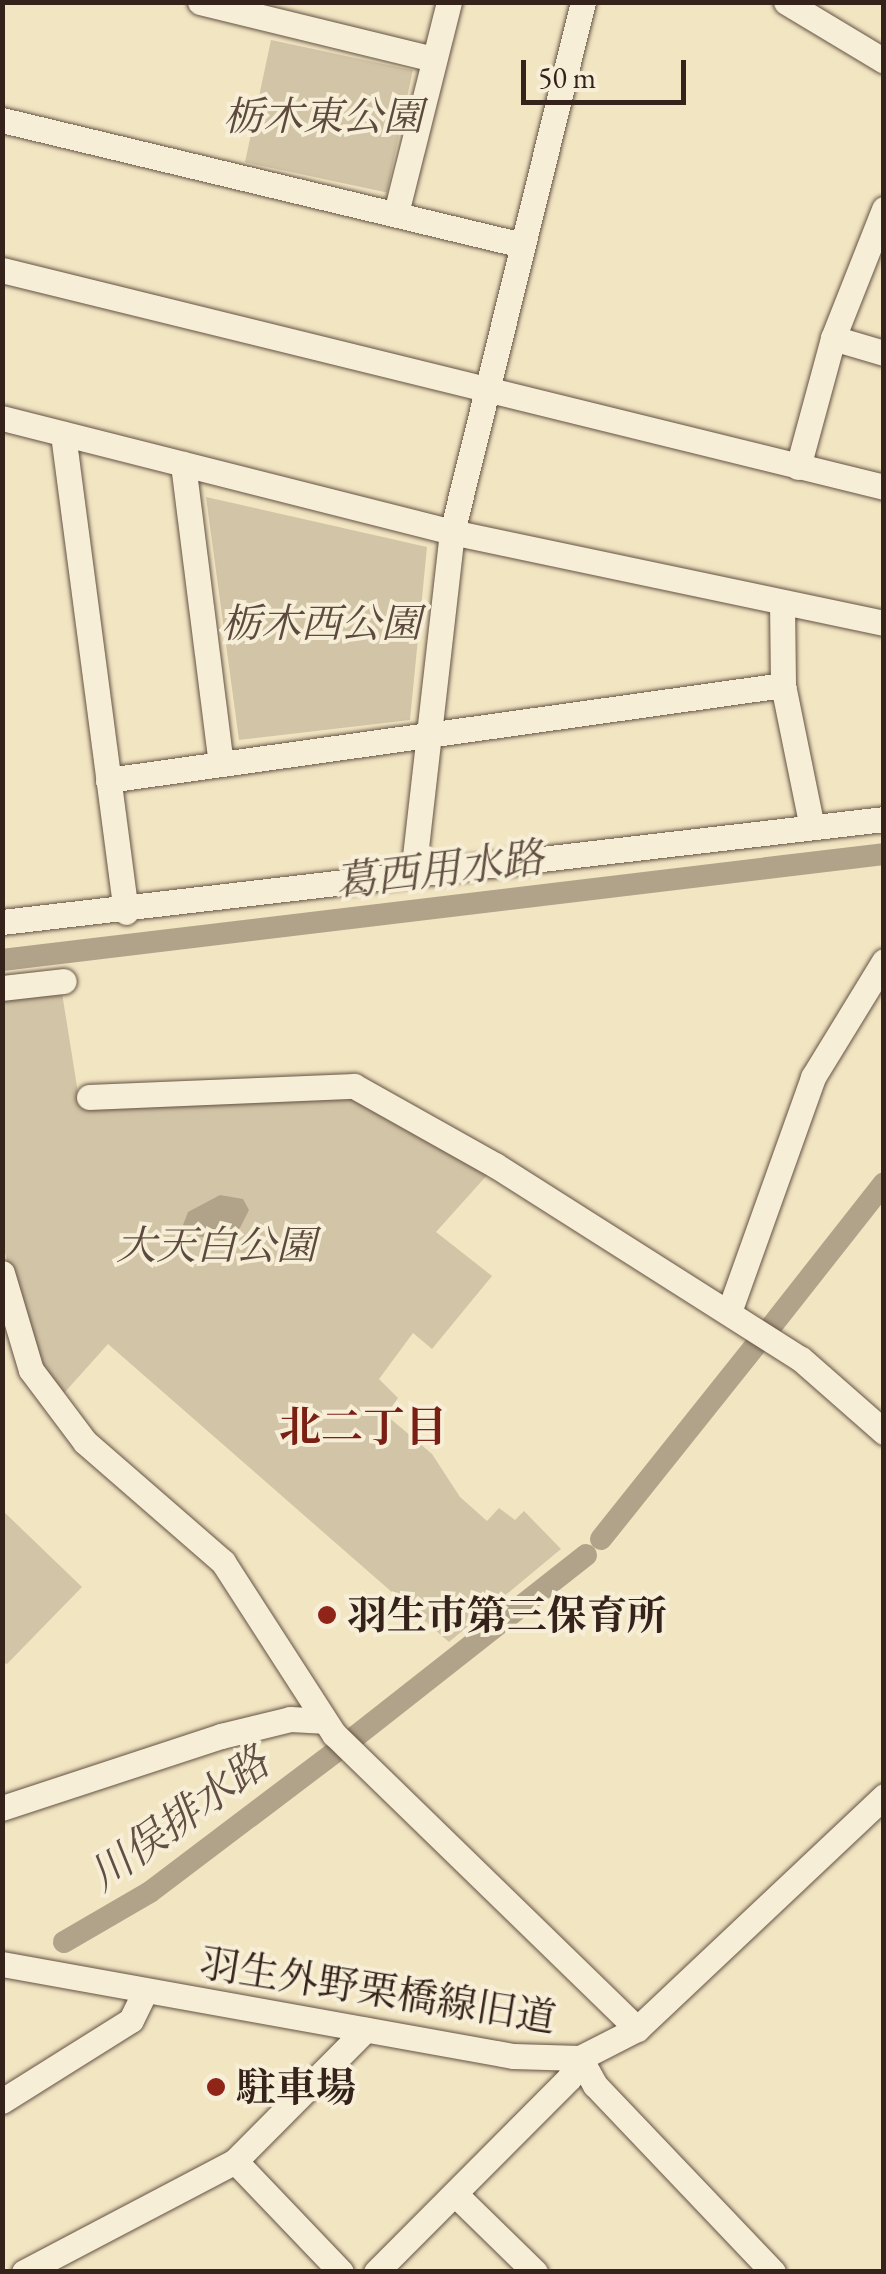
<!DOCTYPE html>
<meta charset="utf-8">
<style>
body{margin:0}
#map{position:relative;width:886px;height:2274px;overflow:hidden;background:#f2e5c2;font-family:"EB Garamond","Noto Serif JP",serif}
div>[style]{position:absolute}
.green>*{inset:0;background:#d2c4a6;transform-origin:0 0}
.water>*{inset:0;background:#b1a389}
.canal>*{height:22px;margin:-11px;padding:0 11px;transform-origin:11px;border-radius:11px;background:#b1a389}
.roads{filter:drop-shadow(0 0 2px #645345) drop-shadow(0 0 2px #645345)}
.minor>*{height:25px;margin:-12.5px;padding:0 12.5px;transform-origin:12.5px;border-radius:12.5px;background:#f7eed7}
.dots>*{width:28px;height:28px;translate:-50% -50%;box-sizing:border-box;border:5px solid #f7eed7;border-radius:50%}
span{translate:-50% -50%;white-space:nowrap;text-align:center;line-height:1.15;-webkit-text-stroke:8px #f7eed7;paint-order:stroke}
.park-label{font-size:40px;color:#5c4a3e;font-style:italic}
.poi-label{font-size:40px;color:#34221b;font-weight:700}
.left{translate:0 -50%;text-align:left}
.street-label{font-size:40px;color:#34221b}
.water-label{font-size:42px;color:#604f42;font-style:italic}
.neighbourhood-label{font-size:42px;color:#7a1f14;font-weight:700}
.frame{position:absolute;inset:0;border:5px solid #34221b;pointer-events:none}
.scale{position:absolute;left:521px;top:60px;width:165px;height:45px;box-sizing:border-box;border:5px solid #34221b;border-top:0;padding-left:12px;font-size:30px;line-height:35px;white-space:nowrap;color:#34221b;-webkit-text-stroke:8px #f7eed7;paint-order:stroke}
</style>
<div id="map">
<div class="green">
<i style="left:271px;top:40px;width:145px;height:125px;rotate:12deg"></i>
<i style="clip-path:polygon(206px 497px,427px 547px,410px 720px,239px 740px)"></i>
<i style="clip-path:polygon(62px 993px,79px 1099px,353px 1092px,489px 1173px,436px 1232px,492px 1276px,432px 1349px,413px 1333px,379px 1379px,398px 1398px,386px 1415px,432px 1454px,460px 1497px,487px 1521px,499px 1508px,515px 1520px,524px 1511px,561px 1549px,449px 1642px,108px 1344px,56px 1402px,39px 1376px,3px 1246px,2px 995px)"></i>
<i style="clip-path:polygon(2px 1510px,82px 1587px,7px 1664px,2px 1662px)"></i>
</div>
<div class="water">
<i style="clip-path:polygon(220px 1195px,243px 1199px,249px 1210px,239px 1230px,223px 1241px,191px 1235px,183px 1225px,188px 1212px)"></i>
</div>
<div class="canal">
<i style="left:2px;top:960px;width:888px;rotate:-6.85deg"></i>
<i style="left:770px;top:1328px;width:184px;rotate:-51.8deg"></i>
<i style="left:601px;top:1539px;width:255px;rotate:-51.4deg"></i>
<i style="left:351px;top:1740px;width:299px;rotate:-38.2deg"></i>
<i style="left:64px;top:1942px;width:99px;rotate:-30.2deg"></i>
<i style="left:150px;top:1892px;width:231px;rotate:-37.1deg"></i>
</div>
<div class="roads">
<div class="minor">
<i style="left:200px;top:2px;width:241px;rotate:13.7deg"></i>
<i style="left:786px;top:2px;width:114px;rotate:31deg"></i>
<i style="left:2px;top:120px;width:531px;rotate:13.51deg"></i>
<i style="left:396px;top:213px;width:218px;rotate:-75.9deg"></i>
<i style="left:2px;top:270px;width:908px;rotate:13.82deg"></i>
<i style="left:833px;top:338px;width:53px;rotate:16.4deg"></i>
<i style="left:2px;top:418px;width:464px;rotate:14.2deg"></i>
<i style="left:452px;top:532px;width:441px;rotate:11.9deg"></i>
<i style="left:63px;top:434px;width:482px;rotate:82.5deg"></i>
<i style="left:183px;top:464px;width:302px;rotate:82.8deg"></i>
<i style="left:798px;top:467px;width:134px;rotate:-74.8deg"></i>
<i style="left:833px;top:338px;width:139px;rotate:-68.4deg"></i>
<i style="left:782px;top:602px;width:83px;rotate:89.3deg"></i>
<i style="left:783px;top:685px;width:145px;rotate:78.5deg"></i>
<i style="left:108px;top:780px;width:682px;rotate:-8.01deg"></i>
<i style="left:413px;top:874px;width:344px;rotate:-83.5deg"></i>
<i style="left:452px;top:532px;width:546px;rotate:-76.12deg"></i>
<i style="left:2px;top:922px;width:888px;rotate:-6.66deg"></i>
<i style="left:2px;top:988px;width:62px;rotate:-6.4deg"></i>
<i style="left:89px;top:1097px;width:265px;rotate:-2.4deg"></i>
<i style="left:354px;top:1086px;width:162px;rotate:29.3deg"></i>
<i style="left:495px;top:1165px;width:362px;rotate:32.4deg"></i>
<i style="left:801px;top:1359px;width:111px;rotate:41.3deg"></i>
<i style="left:2px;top:1273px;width:101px;rotate:73.4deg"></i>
<i style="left:31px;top:1370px;width:90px;rotate:53.1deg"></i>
<i style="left:85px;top:1442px;width:183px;rotate:41deg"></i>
<i style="left:223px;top:1562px;width:205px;rotate:57.2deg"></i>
<i style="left:334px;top:1734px;width:423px;rotate:44.2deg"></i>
<i style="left:729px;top:1312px;width:250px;rotate:-70.3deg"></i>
<i style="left:813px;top:1077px;width:136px;rotate:-58.5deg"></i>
<i style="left:2px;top:1808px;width:231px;rotate:-18.2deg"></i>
<i style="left:221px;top:1736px;width:71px;rotate:-13.8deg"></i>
<i style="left:290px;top:1719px;width:33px;rotate:3deg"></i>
<i style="left:2px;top:1964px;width:519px;rotate:10.21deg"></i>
<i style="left:513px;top:2056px;width:67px;rotate:1.7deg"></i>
<i style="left:580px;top:2058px;width:64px;rotate:-27deg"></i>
<i style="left:637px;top:2029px;width:340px;rotate:-43.3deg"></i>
<i style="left:580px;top:2058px;width:31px;rotate:61deg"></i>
<i style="left:595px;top:2085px;width:258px;rotate:46.4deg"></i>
<i style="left:2px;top:2101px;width:152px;rotate:-32.1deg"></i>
<i style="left:131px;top:2020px;width:32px;rotate:-64deg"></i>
<i style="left:235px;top:2161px;width:153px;rotate:46.3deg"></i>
<i style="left:455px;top:2194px;width:112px;rotate:44.3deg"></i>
<i style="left:24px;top:2272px;width:238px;rotate:-27.7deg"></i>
<i style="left:235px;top:2161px;width:185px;rotate:-45.2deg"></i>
<i style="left:376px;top:2272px;width:274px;rotate:-45.1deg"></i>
<i style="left:569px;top:2078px;width:23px;rotate:-61deg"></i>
</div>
</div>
<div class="dots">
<i style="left:327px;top:1615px;background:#8f2418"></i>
<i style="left:216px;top:2087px;background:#8f2418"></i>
</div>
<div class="park-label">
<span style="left:323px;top:116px">栃木東公園</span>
<span style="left:321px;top:623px">栃木西公園</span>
<span style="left:216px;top:1245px">大天白公園</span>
</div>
<div class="poi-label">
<span class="left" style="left:347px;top:1615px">羽生市第三保育所</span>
<span class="left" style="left:236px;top:2087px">駐車場</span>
</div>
<div class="street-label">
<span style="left:378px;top:1990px;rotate:9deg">羽生外野栗橋線旧道</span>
</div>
<div class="water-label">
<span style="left:439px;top:870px;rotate:-7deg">葛西用水路</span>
<span style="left:179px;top:1819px;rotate:-36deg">川俣排水路</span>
</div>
<div class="neighbourhood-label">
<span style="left:363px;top:1427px">北二丁目</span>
</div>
<div class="frame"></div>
<div class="scale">50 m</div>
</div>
